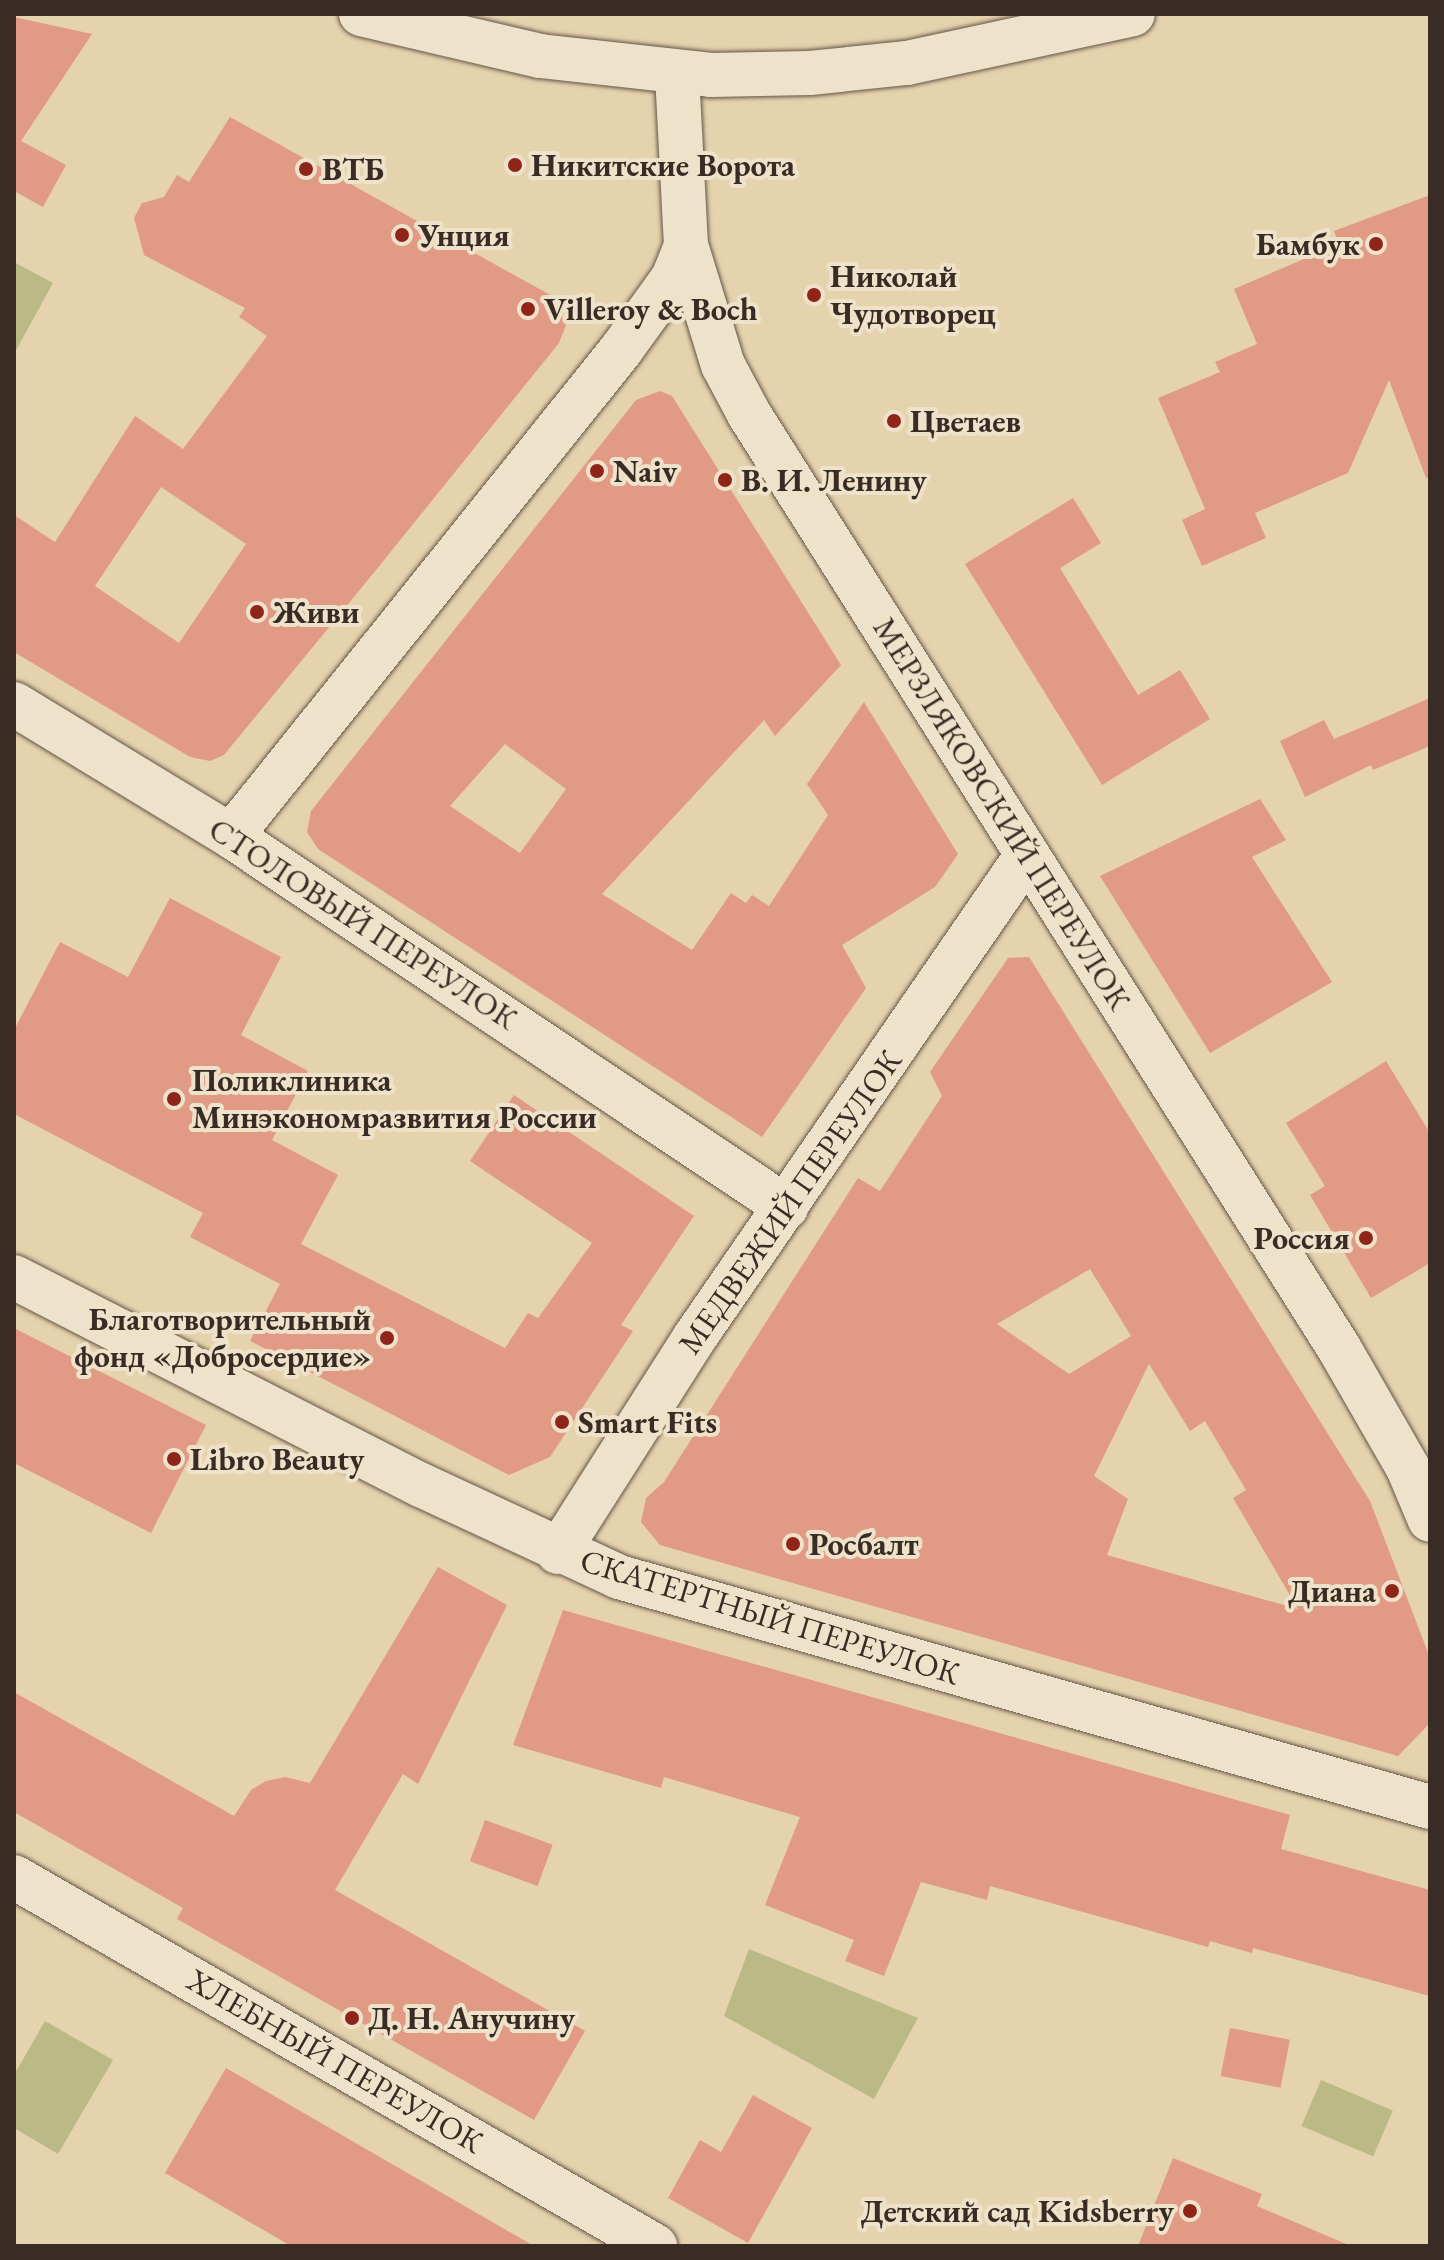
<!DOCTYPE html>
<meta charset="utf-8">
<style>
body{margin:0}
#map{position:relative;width:1444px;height:2260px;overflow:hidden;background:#e5d3ae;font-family:"EB Garamond",serif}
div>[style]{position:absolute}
.green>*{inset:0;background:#bbba86;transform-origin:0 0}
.building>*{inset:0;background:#e19a84;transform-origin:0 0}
.roads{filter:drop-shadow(0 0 2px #645647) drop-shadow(0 0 2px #645647)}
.minor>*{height:44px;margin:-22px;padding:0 22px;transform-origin:22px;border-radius:22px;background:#eee2ca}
.tertiary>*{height:44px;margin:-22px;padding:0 22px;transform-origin:22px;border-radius:22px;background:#eee2ca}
.dots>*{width:22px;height:22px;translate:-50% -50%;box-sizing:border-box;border:4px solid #eee2ca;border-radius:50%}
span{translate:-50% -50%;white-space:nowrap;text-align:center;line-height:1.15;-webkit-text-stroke:8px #eee2ca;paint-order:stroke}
.poi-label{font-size:32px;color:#392c25;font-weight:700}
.left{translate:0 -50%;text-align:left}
.right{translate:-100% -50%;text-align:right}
.street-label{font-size:32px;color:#392c25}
.frame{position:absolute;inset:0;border:16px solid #392c25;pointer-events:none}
</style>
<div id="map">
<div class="green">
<i style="clip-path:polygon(14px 262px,53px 283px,14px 354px)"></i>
<i style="clip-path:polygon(749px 1949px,918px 2018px,874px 2099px,724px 2016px)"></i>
<i style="clip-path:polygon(45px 2021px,113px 2060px,58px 2154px,14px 2128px,14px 2075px)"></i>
<i style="left:1321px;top:2080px;width:78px;height:50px;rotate:23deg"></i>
</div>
<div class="building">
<i style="clip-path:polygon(14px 17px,92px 34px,21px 141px,66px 165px,43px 207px,14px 191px)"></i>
<i style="clip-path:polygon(evenodd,230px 117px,552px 296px,566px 325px,559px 343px,372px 575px,224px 755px,210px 761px,190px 757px,14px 652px,14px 515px,55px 542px,135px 416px,183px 449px,267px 336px,239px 317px,245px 308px,144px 255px,134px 218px,142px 203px,164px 197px,177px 175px,189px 182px,230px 117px,161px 487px,246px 544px,179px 643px,95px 586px,161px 487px)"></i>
<i style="clip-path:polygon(1430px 195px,1430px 477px,1426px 478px,1389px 380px,1348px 473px,1255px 513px,1266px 538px,1202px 566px,1182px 520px,1205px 509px,1158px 398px,1220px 372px,1215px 362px,1257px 344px,1234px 289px,1339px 244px,1334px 231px)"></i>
<i style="clip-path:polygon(evenodd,660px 391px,672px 396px,841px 665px,775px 736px,764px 720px,602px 894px,692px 950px,731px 893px,746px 903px,752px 895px,769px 906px,828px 815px,807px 784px,864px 702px,958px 854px,935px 887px,842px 945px,866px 988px,762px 1137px,318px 849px,307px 832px,311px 811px,636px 400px,660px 391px,505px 744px,566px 789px,520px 853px,450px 806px,505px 744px)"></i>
<i style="clip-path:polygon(1073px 498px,1101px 543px,1060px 568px,1138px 695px,1180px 670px,1210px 719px,1102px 785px,965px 564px)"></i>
<i style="clip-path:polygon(1430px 698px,1430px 746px,1373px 770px,1371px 765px,1305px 797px,1280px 741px,1324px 720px,1334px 739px)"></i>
<i style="clip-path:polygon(1260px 799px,1286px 840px,1252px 857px,1332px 982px,1210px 1053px,1100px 876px)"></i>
<i style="clip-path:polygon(170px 898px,281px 957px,241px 1035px,308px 1071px,272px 1140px,338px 1175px,301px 1244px,505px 1348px,528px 1313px,538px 1318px,592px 1243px,470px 1161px,514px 1095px,694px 1216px,621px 1325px,633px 1331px,550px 1457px,509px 1475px,250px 1341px,280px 1284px,190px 1237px,203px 1213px,14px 1114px,14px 1030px,60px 942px,128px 977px)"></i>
<i style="clip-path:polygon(evenodd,1029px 957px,1370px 1501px,1430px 1658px,1430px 1723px,1398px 1756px,660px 1545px,641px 1522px,646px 1498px,664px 1482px,858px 1178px,880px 1191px,942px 1096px,930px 1072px,1008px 958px,1029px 957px,1090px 1269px,1131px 1336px,1069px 1374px,997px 1324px,1090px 1269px,1029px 957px,1149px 1364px,1190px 1431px,1205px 1421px,1246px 1490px,1233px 1498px,1298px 1609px,1107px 1555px,1128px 1499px,1094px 1476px,1149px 1364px)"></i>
<i style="clip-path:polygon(1386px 1061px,1430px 1133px,1430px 1263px,1371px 1298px,1310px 1195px,1325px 1186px,1286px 1123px)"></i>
<i style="clip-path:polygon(14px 1328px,206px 1425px,151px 1533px,14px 1463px)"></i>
<i style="clip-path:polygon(438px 1567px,507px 1605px,418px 1784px,403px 1774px,335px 1890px,585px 2031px,534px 2120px,177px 1919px,183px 1908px,14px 1812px,14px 1692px,234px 1816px,251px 1790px,266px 1781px,285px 1777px,310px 1783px)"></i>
<i style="clip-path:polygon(563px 1610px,1290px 1815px,1281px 1849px,1430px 1890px,1430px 1996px,1253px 1948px,1252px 1953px,1210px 1941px,1208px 1947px,990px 1886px,987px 1900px,921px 1882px,884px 1976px,845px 1961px,854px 1940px,765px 1905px,800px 1817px,664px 1777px,661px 1788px,513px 1745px)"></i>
<i style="left:485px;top:1820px;width:72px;height:44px;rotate:20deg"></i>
<i style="left:1230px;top:2028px;width:61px;height:49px;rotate:11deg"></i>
<i style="clip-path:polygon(226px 2068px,534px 2246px,291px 2246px,165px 2173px)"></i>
<i style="clip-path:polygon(753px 2095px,812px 2128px,748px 2243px,668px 2198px,700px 2140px,721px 2152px)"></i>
<i style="clip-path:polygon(1173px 2158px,1262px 2194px,1257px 2206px,1351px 2246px,1138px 2246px)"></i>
</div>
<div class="roads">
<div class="minor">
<i style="left:677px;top:74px;width:171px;rotate:87deg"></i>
<i style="left:686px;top:245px;width:126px;rotate:72.9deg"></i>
<i style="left:723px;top:365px;width:55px;rotate:62deg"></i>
<i style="left:749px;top:414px;width:1105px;rotate:57.72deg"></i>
<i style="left:1339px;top:1348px;width:138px;rotate:60.1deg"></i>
<i style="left:1408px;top:1468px;width:56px;rotate:67.1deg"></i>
<i style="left:14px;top:704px;width:254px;rotate:31.3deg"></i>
<i style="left:231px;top:836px;width:668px;rotate:33.76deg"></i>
<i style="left:231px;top:836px;width:623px;rotate:-51.25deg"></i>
<i style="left:621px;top:350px;width:89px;rotate:-54.2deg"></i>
<i style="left:673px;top:278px;width:35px;rotate:-68deg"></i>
<i style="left:14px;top:1277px;width:457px;rotate:27.1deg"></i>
<i style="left:421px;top:1485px;width:218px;rotate:24.9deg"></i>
<i style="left:619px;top:1577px;width:843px;rotate:15.83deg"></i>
<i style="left:558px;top:1552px;width:255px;rotate:-57.5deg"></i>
<i style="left:695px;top:1337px;width:585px;rotate:-55.44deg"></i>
<i style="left:14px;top:1877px;width:740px;rotate:29.93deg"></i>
</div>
<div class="tertiary">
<i style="left:361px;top:14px;width:184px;rotate:13.2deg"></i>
<i style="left:540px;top:56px;width:172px;rotate:6.3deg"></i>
<i style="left:711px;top:75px;width:99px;rotate:-1.2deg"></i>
<i style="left:810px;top:73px;width:98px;rotate:-5.9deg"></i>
<i style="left:907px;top:63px;width:231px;rotate:-12.2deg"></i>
</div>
</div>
<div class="dots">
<i style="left:515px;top:165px;background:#8f2418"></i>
<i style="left:306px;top:169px;background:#8f2418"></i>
<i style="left:402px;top:235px;background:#8f2418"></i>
<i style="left:1376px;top:244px;background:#8f2418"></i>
<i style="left:814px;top:295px;background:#8f2418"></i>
<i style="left:528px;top:309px;background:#8f2418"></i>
<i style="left:894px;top:421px;background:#8f2418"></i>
<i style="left:597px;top:471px;background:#8f2418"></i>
<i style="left:725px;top:480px;background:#8f2418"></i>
<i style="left:257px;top:612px;background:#8f2418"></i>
<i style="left:174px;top:1099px;background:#8f2418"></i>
<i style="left:1366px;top:1238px;background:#8f2418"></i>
<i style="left:387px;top:1338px;background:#8f2418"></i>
<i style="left:562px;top:1422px;background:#8f2418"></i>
<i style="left:174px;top:1459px;background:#8f2418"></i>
<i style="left:793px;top:1544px;background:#8f2418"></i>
<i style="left:1392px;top:1591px;background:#8f2418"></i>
<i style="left:352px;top:2018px;background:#8f2418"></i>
<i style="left:1190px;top:2211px;background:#8f2418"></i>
</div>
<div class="poi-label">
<span class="left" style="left:531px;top:165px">Никитские Ворота</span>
<span class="left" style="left:322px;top:169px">ВТБ</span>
<span class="left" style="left:418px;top:235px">Унция</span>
<span class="right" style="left:1360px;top:244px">Бамбук</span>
<span class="left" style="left:830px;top:295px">Николай<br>Чудотворец</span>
<span class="left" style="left:544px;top:309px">Villeroy &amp; Boch</span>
<span class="left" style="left:910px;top:421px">Цветаев</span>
<span class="left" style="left:613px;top:471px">Naiv</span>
<span class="left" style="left:741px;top:480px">В. И. Ленину</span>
<span class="left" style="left:273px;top:612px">Живи</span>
<span class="left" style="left:192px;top:1099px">Поликлиника<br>Минэкономразвития России</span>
<span class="right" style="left:1350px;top:1238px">Россия</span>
<span class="right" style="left:371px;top:1338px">Благотворительный<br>фонд «Добросердие»</span>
<span class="left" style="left:578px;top:1422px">Smart Fits</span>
<span class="left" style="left:190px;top:1459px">Libro Beauty</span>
<span class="left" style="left:809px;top:1544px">Росбалт</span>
<span class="right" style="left:1376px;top:1591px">Диана</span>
<span class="left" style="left:368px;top:2018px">Д. Н. Анучину</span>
<span class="right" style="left:1174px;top:2211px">Детский сад Kidsberry</span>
</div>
<div class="street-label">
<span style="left:1002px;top:814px;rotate:58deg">МЕРЗЛЯКОВСКИЙ ПЕРЕУЛОК</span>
<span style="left:363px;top:924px;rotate:33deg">СТОЛОВЫЙ ПЕРЕУЛОК</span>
<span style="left:790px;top:1202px;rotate:-55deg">МЕДВЕЖИЙ ПЕРЕУЛОК</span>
<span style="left:770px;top:1617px;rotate:17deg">СКАТЕРТНЫЙ ПЕРЕУЛОК</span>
<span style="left:335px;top:2061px;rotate:30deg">ХЛЕБНЫЙ ПЕРЕУЛОК</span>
</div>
<div class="frame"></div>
</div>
